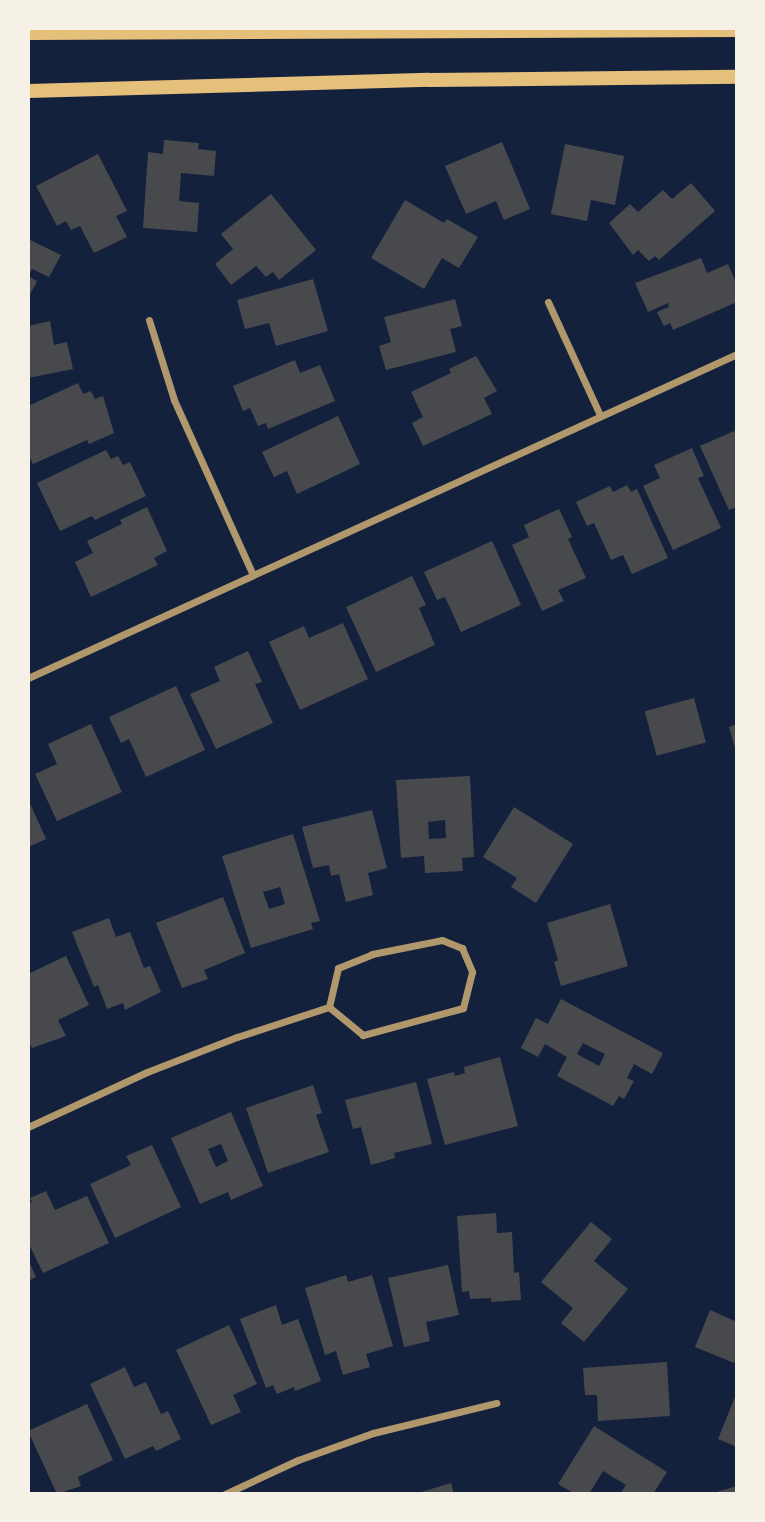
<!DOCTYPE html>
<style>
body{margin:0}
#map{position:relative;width:765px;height:1522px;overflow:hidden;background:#14213d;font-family:Lato,sans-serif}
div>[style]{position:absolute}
.building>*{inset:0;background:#48494c;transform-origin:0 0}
.minor>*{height:7px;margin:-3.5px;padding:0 3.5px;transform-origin:3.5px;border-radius:3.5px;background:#b1986c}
.secondary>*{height:14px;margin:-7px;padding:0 7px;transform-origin:7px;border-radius:7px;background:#e5c07b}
span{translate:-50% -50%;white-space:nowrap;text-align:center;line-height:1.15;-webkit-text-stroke:5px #f6f1e7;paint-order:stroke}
.frame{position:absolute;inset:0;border:30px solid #f6f1e7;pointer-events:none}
</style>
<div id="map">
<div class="building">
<i style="clip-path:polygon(164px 140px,199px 143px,198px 149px,216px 151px,214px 176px,181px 173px,179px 201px,199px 203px,197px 232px,143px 228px,148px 152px,163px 154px)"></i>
<i style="clip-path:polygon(502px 142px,530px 209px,504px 220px,496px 201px,466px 214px,445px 166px)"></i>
<i style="clip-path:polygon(565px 144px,624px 156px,615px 205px,591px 200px,587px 221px,551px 214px)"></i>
<i style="clip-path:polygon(98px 154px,127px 211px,116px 216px,127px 237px,94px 253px,80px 226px,71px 230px,66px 221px,57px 226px,36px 186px)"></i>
<i style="clip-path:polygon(691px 183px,715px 211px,659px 260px,655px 256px,649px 261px,638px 250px,633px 255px,609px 223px,630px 204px,638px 212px,663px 190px,672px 199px)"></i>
<i style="clip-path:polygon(271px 194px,316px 250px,279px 280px,273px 272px,266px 277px,256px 266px,231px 285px,215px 264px,233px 249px,221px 234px)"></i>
<i style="clip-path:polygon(405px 200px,444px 223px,447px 219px,478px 237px,459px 268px,442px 258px,424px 289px,371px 258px)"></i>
<i style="clip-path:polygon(28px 239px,61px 255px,49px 277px,32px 269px,28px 276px,37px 281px,28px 298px)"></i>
<i style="clip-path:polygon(701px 258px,707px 273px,728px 264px,737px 285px,737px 302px,673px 330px,670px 323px,664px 326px,657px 312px,669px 307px,668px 303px,648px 312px,635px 283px)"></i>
<i style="clip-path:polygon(313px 279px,328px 331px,276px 346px,269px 323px,245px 329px,237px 300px)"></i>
<i style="clip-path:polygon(455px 299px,462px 326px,450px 329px,456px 352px,386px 370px,379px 346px,391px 342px,384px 317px)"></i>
<i style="clip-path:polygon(50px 321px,54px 345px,67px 342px,73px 369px,28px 378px,28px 326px)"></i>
<i style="clip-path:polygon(476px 356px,497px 391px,484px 398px,492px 414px,423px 446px,412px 423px,423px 417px,411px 392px,451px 373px,449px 369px)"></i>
<i style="clip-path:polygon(295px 360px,300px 373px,320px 365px,335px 401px,268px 429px,266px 423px,258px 426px,250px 408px,243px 411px,233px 386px)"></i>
<i style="clip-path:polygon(78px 383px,83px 394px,91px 391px,95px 399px,103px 396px,114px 433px,89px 444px,87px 440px,33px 464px,28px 454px,28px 406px)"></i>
<i style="clip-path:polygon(338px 416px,360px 464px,297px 494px,287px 471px,274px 477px,262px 452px)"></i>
<i style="clip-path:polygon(734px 431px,737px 437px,737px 507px,729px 510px,700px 446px)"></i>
<i style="clip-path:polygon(692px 448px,704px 476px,698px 478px,721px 528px,673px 550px,643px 486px,660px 478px,654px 465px)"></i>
<i style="clip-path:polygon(106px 450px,111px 459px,118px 456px,123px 465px,130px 462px,146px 496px,95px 520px,92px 516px,60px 531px,37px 483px)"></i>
<i style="clip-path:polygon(627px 485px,631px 492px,637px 489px,668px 558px,632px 574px,623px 555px,611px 560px,594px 523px,587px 526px,576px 502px,610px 486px,613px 492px)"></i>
<i style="clip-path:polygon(147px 507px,167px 551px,154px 558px,158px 565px,91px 597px,75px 562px,93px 553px,87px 541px,122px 524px,120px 520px)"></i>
<i style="clip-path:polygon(559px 509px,572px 537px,568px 539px,586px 578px,558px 590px,564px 601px,542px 611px,512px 545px,529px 537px,524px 525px)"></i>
<i style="clip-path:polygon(492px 541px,521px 605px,461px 632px,445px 597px,437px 600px,424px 572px)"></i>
<i style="clip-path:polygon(412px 576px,426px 605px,419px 608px,435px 645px,376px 672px,346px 607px)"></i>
<i style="clip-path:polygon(343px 623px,368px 679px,300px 710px,269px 642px,304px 626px,309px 638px)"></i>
<i style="clip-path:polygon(248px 651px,262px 682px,255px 684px,273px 723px,216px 749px,190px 694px,220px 681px,214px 667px)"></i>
<i style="clip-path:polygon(176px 686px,205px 750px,146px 777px,129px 739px,121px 743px,109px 717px)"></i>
<i style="left:694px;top:698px;width:46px;height:51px;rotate:75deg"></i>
<i style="clip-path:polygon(91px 724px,122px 792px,57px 821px,35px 774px,57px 764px,48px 744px)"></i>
<i style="clip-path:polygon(737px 724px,737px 752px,736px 752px,729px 727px)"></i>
<i style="clip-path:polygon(evenodd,470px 776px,474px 857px,462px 858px,463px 871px,425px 873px,424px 856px,401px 858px,396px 780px,470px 776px,445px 820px,446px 838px,429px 839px,428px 822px,445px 820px)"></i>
<i style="clip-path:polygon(28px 799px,46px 839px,28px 847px)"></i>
<i style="clip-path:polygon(514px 807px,573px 844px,536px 903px,511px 887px,517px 878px,483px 857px)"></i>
<i style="clip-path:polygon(372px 810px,387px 868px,368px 873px,373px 895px,346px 902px,339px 874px,331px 876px,329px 865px,313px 868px,302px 827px)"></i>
<i style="clip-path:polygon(evenodd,293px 834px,320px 921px,311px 923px,313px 929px,251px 948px,222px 856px,293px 834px,280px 887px,285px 904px,269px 909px,263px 892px,280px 887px)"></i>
<i style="clip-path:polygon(223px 897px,245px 953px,204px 970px,208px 979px,182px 988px,156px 923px)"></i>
<i style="clip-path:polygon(610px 904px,628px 966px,561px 986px,554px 962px,558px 960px,547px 923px)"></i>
<i style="clip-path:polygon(109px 918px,116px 937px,130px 932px,144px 968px,150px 966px,161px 992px,125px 1010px,123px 1003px,107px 1009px,98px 985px,94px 987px,72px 932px)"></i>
<i style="clip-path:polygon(66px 956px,89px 1005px,58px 1020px,66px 1036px,32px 1048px,28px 1041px,28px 974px)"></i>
<i style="clip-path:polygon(evenodd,561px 999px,663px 1053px,652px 1074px,634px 1064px,627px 1078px,634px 1081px,624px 1099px,619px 1096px,613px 1106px,557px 1076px,567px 1057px,545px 1044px,538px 1057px,521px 1048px,536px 1018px,548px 1024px,561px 999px,583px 1043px,605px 1054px,599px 1066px,577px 1054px,583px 1043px)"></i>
<i style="clip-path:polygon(500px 1057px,518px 1126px,445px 1145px,427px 1079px,454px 1072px,455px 1076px,465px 1073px,464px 1067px)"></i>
<i style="clip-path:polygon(416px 1082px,432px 1144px,394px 1153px,395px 1158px,371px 1165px,361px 1127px,353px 1129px,345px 1100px)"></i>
<i style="clip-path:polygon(313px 1085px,322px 1113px,316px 1115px,329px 1152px,268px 1173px,246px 1108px)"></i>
<i style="clip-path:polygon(evenodd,231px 1112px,263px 1186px,231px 1200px,228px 1192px,200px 1204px,171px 1138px,231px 1112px,221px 1144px,228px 1161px,216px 1167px,208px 1149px,221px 1144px)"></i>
<i style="clip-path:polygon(152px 1145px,181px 1207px,115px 1238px,90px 1184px,131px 1165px,126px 1156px)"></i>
<i style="clip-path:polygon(46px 1191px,55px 1210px,87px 1196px,109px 1243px,43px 1273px,28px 1242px,28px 1204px,32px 1202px,30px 1198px)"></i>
<i style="clip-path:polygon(496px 1213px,497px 1233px,512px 1232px,514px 1273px,519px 1272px,521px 1300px,491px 1302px,491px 1298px,470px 1299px,469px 1291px,462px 1292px,457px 1216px)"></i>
<i style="clip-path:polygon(591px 1222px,612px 1239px,594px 1261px,628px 1289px,584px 1342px,561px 1323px,573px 1308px,541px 1282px)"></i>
<i style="clip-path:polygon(28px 1259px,36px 1277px,28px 1281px)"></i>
<i style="clip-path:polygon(448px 1265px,459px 1315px,426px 1322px,430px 1341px,404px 1347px,388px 1278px)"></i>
<i style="clip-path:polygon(346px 1275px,348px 1282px,372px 1275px,393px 1346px,366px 1354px,370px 1367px,343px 1375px,336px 1351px,325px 1355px,305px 1288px)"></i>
<i style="clip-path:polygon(276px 1305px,282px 1325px,298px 1319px,321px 1381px,295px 1391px,294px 1387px,277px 1394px,273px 1385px,266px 1388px,240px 1319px)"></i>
<i style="clip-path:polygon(710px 1310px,737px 1322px,737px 1356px,734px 1363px,695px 1347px)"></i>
<i style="clip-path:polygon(229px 1325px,257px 1384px,233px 1395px,241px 1412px,211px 1425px,176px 1350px)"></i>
<i style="clip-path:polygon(667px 1362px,670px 1416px,598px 1421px,597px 1395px,585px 1395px,583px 1368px)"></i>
<i style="clip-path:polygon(125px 1367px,134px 1387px,146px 1382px,161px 1414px,168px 1411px,181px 1439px,156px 1451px,153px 1446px,125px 1459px,90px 1384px)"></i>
<i style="clip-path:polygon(737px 1392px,737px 1447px,718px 1439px)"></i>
<i style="clip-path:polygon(87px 1404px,113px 1460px,78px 1477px,81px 1486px,57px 1494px,28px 1431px)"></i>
<i style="clip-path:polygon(594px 1426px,667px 1472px,653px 1494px,620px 1494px,626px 1485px,603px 1471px,589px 1494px,575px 1494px,558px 1484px)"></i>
<i style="clip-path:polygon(451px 1483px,454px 1494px,418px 1494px,418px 1493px)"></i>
<i style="clip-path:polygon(737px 1486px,737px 1494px,713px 1494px,713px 1493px)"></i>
</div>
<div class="minor">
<i style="left:548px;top:302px;width:124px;rotate:65.3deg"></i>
<i style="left:149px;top:320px;width:84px;rotate:72.6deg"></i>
<i style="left:174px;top:400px;width:192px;rotate:65.7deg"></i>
<i style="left:28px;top:678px;width:780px;rotate:-24.56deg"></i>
<i style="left:442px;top:940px;width:22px;rotate:22deg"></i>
<i style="left:462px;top:948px;width:26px;rotate:67deg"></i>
<i style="left:472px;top:972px;width:37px;rotate:104deg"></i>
<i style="left:463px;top:1008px;width:104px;rotate:164.9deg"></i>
<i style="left:363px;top:1035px;width:44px;rotate:-140.5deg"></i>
<i style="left:329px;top:1007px;width:40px;rotate:-77deg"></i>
<i style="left:338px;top:968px;width:37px;rotate:-22deg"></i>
<i style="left:372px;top:954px;width:71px;rotate:-11.3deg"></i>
<i style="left:28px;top:1127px;width:131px;rotate:-24.8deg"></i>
<i style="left:147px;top:1072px;width:97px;rotate:-21.3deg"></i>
<i style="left:237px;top:1037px;width:97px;rotate:-18.1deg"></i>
<i style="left:225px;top:1494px;width:81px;rotate:-25deg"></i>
<i style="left:298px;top:1460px;width:80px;rotate:-19.8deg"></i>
<i style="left:373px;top:1433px;width:127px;rotate:-13.7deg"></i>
</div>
<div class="secondary">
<i style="left:28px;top:33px;width:709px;rotate:-0.24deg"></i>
<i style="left:28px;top:91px;width:401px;rotate:-1.6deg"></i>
<i style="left:429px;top:80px;width:308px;rotate:-0.6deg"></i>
</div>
<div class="frame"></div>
</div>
